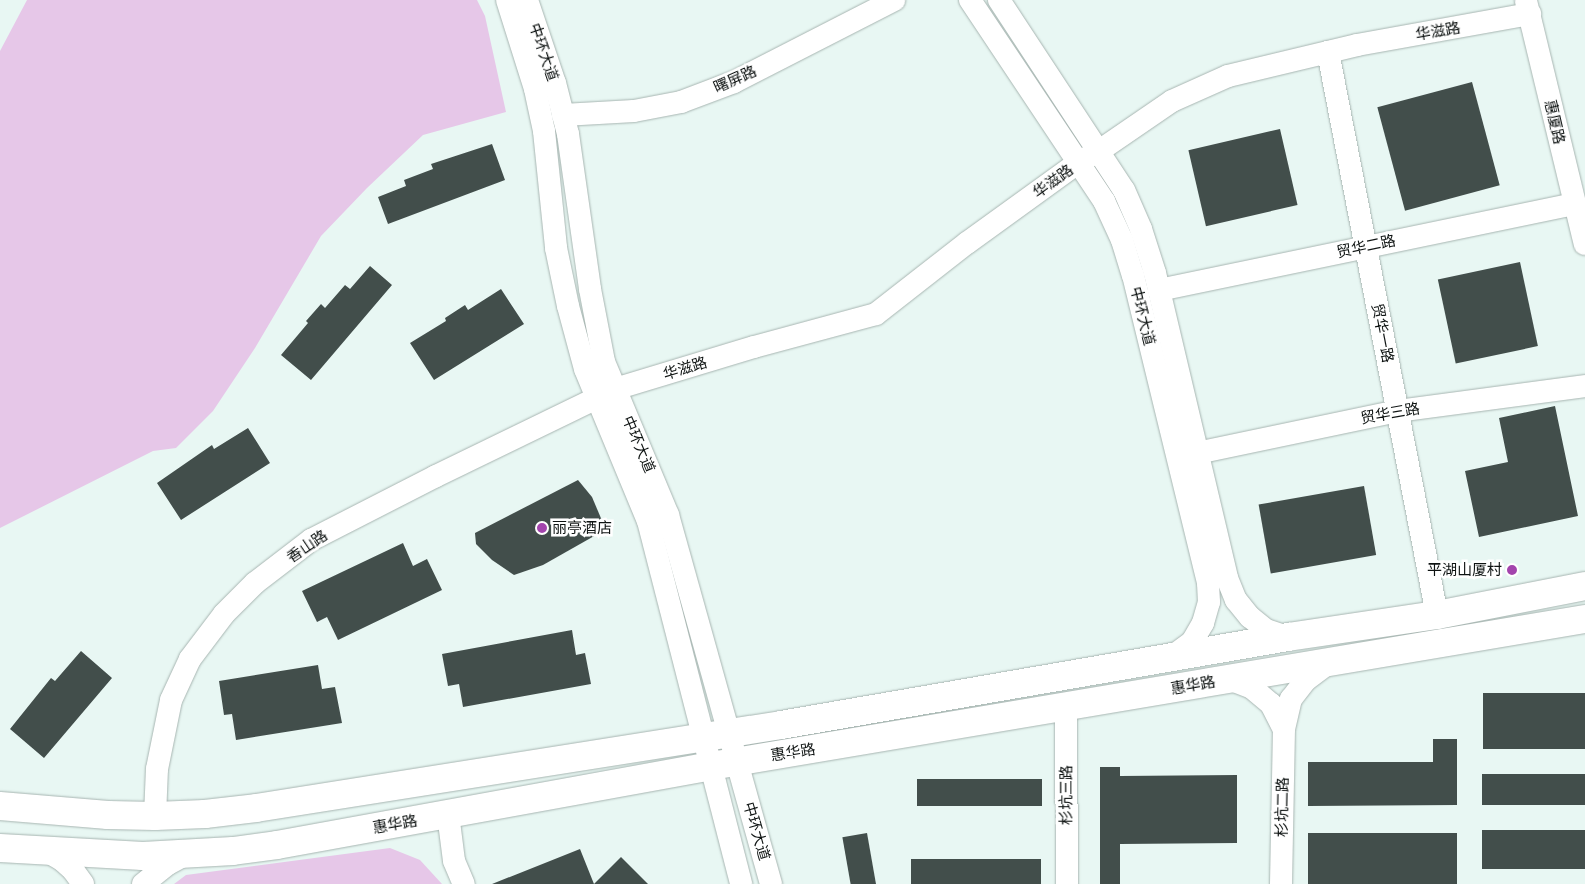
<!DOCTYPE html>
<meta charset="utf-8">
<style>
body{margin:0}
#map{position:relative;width:1585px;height:884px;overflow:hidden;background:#e8f7f3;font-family:"Golos Text","Noto Sans SC",sans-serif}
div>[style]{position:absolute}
.green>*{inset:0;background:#e6c7e8}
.building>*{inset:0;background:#424e4b;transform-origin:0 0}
.roads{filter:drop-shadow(0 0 1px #a7b5b1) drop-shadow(0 0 1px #a7b5b1)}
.minor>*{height:22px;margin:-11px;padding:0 11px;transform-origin:11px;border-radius:11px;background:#fff}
.major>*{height:28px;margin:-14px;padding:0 14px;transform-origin:14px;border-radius:14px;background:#fff}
.dots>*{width:14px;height:14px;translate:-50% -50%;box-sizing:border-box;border:2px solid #fff;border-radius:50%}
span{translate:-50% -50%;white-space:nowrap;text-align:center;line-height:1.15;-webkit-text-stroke:5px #fff;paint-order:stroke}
.street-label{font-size:15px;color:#0e1312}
.poi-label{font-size:15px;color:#0e1312}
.left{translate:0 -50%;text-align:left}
.right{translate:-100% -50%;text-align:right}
</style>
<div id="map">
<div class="green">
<i style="clip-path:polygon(27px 0,477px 0,485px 16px,506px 112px,423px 135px,367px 188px,321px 236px,255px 348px,213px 411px,176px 448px,153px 451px,0 528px,0 51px)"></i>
<i style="clip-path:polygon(390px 848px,420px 860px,442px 884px,174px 884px,186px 875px)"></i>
</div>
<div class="building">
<i style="left:1472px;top:82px;width:107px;height:98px;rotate:75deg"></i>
<i style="left:1280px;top:129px;width:78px;height:94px;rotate:77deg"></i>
<i style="clip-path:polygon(492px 144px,505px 180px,388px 224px,378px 197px,406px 186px,404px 180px,433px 169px,431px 164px)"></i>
<i style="left:1520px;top:262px;width:86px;height:84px;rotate:78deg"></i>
<i style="clip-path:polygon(370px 266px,392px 285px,311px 380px,281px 355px,308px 323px,306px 321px,321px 304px,325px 308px,345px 285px,350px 289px)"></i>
<i style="clip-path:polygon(501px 289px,524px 324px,434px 380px,410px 343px,446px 321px,445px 318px,465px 305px,468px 310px)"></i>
<i style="clip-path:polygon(1555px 406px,1578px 516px,1479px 537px,1465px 471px,1508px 462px,1499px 418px)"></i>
<i style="clip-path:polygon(248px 428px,270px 463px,181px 520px,157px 483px,212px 445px,214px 449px)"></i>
<i style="clip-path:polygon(578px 480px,592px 497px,603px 523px,596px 535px,543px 565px,514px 575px,492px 560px,476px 544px,475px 533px)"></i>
<i style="left:1364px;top:486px;width:70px;height:107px;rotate:80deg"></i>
<i style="clip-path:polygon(403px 543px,413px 566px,427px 559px,442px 590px,338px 640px,327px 617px,317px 622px,302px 591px)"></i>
<i style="clip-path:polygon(572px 630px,576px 655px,585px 653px,591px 684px,463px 707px,459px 684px,448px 686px,442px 654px)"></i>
<i style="clip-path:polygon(81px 651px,112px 678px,44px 758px,10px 729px,51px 678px,55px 681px)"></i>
<i style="clip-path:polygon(318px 665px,322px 689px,335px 687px,342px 723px,236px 740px,232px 714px,224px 715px,219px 681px)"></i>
<i style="left:1585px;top:693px;width:56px;height:102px;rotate:90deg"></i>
<i style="clip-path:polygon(1433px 739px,1457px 739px,1457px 805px,1308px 806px,1308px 762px,1433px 762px)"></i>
<i style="clip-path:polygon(1100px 767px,1120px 767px,1120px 776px,1237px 775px,1237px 843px,1120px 844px,1120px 884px,1100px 884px)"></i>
<i style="left:1482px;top:774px;width:103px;height:31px"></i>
<i style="left:1042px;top:779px;width:27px;height:125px;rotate:90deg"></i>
<i style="left:1482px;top:830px;width:103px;height:39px"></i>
<i style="left:867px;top:833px;width:52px;height:25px;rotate:80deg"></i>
<i style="left:1308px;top:833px;width:149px;height:51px"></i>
<i style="clip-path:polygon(580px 849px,594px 884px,621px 857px,648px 884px,492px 884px)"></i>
<i style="left:911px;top:859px;width:130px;height:25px"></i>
</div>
<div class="roads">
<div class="minor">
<i style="left:507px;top:0;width:93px;rotate:72.5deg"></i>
<i style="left:535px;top:89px;width:43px;rotate:77.9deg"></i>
<i style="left:544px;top:131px;width:118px;rotate:84.1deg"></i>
<i style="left:556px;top:248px;width:59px;rotate:78.3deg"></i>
<i style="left:568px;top:306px;width:65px;rotate:74.9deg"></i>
<i style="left:585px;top:369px;width:165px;rotate:67.5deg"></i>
<i style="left:648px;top:521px;width:375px;rotate:75.6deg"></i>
<i style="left:527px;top:0;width:88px;rotate:71.4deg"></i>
<i style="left:555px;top:83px;width:53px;rotate:75.7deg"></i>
<i style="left:568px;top:134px;width:157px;rotate:81.9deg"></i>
<i style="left:590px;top:289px;width:74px;rotate:79.1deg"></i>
<i style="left:604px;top:362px;width:166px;rotate:67.3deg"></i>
<i style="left:668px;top:515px;width:383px;rotate:74.4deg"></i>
<i style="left:970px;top:0;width:242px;rotate:56.3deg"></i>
<i style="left:1104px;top:201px;width:43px;rotate:65.2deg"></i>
<i style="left:1122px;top:240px;width:37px;rotate:73deg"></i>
<i style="left:1133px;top:275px;width:317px;rotate:76.3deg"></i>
<i style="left:1208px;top:583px;width:19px;rotate:87deg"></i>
<i style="left:1209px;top:602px;width:22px;rotate:106deg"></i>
<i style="left:1203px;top:623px;width:22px;rotate:120deg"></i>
<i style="left:1192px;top:642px;width:26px;rotate:144deg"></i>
<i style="left:999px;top:0;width:227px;rotate:56.7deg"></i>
<i style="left:1124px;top:190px;width:43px;rotate:66.4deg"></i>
<i style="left:1141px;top:229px;width:46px;rotate:72.3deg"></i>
<i style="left:1155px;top:273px;width:313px;rotate:76.7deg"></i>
<i style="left:1227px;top:578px;width:24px;rotate:68deg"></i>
<i style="left:1236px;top:600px;width:22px;rotate:51deg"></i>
<i style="left:1250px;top:617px;width:21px;rotate:39deg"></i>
<i style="left:1266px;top:630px;width:23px;rotate:18deg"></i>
<i style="left:1526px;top:1px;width:250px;rotate:76.4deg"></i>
<i style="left:1328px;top:52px;width:573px;rotate:79.04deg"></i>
<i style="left:563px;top:115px;width:71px;rotate:-3.2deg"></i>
<i style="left:634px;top:111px;width:48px;rotate:-10.8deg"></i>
<i style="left:681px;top:102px;width:57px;rotate:-20.7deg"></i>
<i style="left:734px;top:82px;width:180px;rotate:-27.1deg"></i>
<i style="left:1159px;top:290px;width:424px;rotate:-11.7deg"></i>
<i style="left:1197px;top:453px;width:205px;rotate:-11.8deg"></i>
<i style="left:1398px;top:411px;width:189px;rotate:-7.6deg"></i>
<i style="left:1229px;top:679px;width:25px;rotate:21deg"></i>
<i style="left:1252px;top:688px;width:25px;rotate:40deg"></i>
<i style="left:1271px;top:704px;width:28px;rotate:63deg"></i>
<i style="left:1066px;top:707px;width:177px;rotate:89.7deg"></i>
<i style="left:448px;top:814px;width:47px;rotate:82.7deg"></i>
<i style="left:454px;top:861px;width:25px;rotate:67deg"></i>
<i style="left:155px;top:816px;width:47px;rotate:-87.6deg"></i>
<i style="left:157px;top:769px;width:70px;rotate:-78.5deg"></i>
<i style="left:171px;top:700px;width:45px;rotate:-65.1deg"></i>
<i style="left:190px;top:659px;width:56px;rotate:-52.9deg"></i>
<i style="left:224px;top:614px;width:44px;rotate:-45deg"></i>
<i style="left:255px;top:583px;width:71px;rotate:-37.5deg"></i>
<i style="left:311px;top:540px;width:140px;rotate:-27.1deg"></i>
<i style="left:436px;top:476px;width:199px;rotate:-25.9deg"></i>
<i style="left:615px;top:389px;width:145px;rotate:-16.8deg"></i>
<i style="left:754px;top:347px;width:126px;rotate:-15.1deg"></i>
<i style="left:876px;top:314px;width:115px;rotate:-38deg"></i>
<i style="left:967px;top:243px;width:138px;rotate:-35.9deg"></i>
<i style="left:1079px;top:162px;width:23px;rotate:-29deg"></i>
<i style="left:1099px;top:151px;width:88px;rotate:-34.4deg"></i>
<i style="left:1172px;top:101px;width:61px;rotate:-24.1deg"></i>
<i style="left:1228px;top:76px;width:133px;rotate:-13.5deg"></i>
<i style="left:1357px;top:45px;width:176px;rotate:-10.2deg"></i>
<i style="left:48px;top:852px;width:16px;rotate:30deg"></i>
<i style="left:62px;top:860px;width:15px;rotate:42deg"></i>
<i style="left:73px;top:870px;width:17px;rotate:54deg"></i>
<i style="left:143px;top:884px;width:32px;rotate:-39deg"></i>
<i style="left:168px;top:864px;width:21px;rotate:-28deg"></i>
<i style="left:1281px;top:884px;width:155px;rotate:-88.9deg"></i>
<i style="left:1284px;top:729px;width:31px;rotate:-77deg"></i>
<i style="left:1291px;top:699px;width:24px;rotate:-52deg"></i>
<i style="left:1306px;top:680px;width:30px;rotate:-37deg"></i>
</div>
<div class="major">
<i style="left:0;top:806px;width:108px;rotate:4.8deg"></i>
<i style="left:108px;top:815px;width:47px;rotate:1.2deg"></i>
<i style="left:155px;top:816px;width:50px;rotate:-2.3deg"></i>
<i style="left:205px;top:814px;width:51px;rotate:-6.7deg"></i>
<i style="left:256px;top:808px;width:532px;rotate:-8.98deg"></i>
<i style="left:781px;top:725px;width:515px;rotate:-9.85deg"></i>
<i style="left:1288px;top:637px;width:151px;rotate:-8.4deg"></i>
<i style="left:1437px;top:615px;width:151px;rotate:-11.1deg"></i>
<i style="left:0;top:848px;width:143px;rotate:3.2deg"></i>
<i style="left:143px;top:856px;width:90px;rotate:-3.2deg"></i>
<i style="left:233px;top:851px;width:44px;rotate:-7.8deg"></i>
<i style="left:277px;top:845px;width:441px;rotate:-10.3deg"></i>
<i style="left:711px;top:766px;width:886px;rotate:-9.55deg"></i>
</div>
</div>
<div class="dots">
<i style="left:542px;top:528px;background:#a344ad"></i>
<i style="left:1512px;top:570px;background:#a344ad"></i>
</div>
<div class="street-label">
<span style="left:1438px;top:31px;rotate:-10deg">华滋路</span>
<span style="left:544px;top:52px;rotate:71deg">中环大道</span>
<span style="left:735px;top:79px;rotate:-24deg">曙屏路</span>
<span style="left:1555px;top:122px;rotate:77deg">惠厦路</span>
<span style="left:1053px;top:181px;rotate:-36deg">华滋路</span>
<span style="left:1366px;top:246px;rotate:-12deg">贸华二路</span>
<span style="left:1143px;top:316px;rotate:76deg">中环大道</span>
<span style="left:1383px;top:333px;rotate:79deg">贸华一路</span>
<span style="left:685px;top:368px;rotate:-17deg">华滋路</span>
<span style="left:1390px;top:413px;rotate:-10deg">贸华三路</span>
<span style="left:639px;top:444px;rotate:67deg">中环大道</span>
<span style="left:307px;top:546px;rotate:-34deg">香山路</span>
<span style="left:1193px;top:685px;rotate:-10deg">惠华路</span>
<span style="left:793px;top:752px;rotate:-9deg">惠华路</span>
<span style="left:1066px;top:795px;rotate:-90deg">杉坑三路</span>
<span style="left:1282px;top:807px;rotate:-89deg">杉坑二路</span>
<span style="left:395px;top:824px;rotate:-10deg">惠华路</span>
<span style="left:757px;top:831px;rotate:74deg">中环大道</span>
</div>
<div class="poi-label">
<span class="left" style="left:552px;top:528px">丽亭酒店</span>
<span class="right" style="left:1502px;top:570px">平湖山厦村</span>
</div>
</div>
